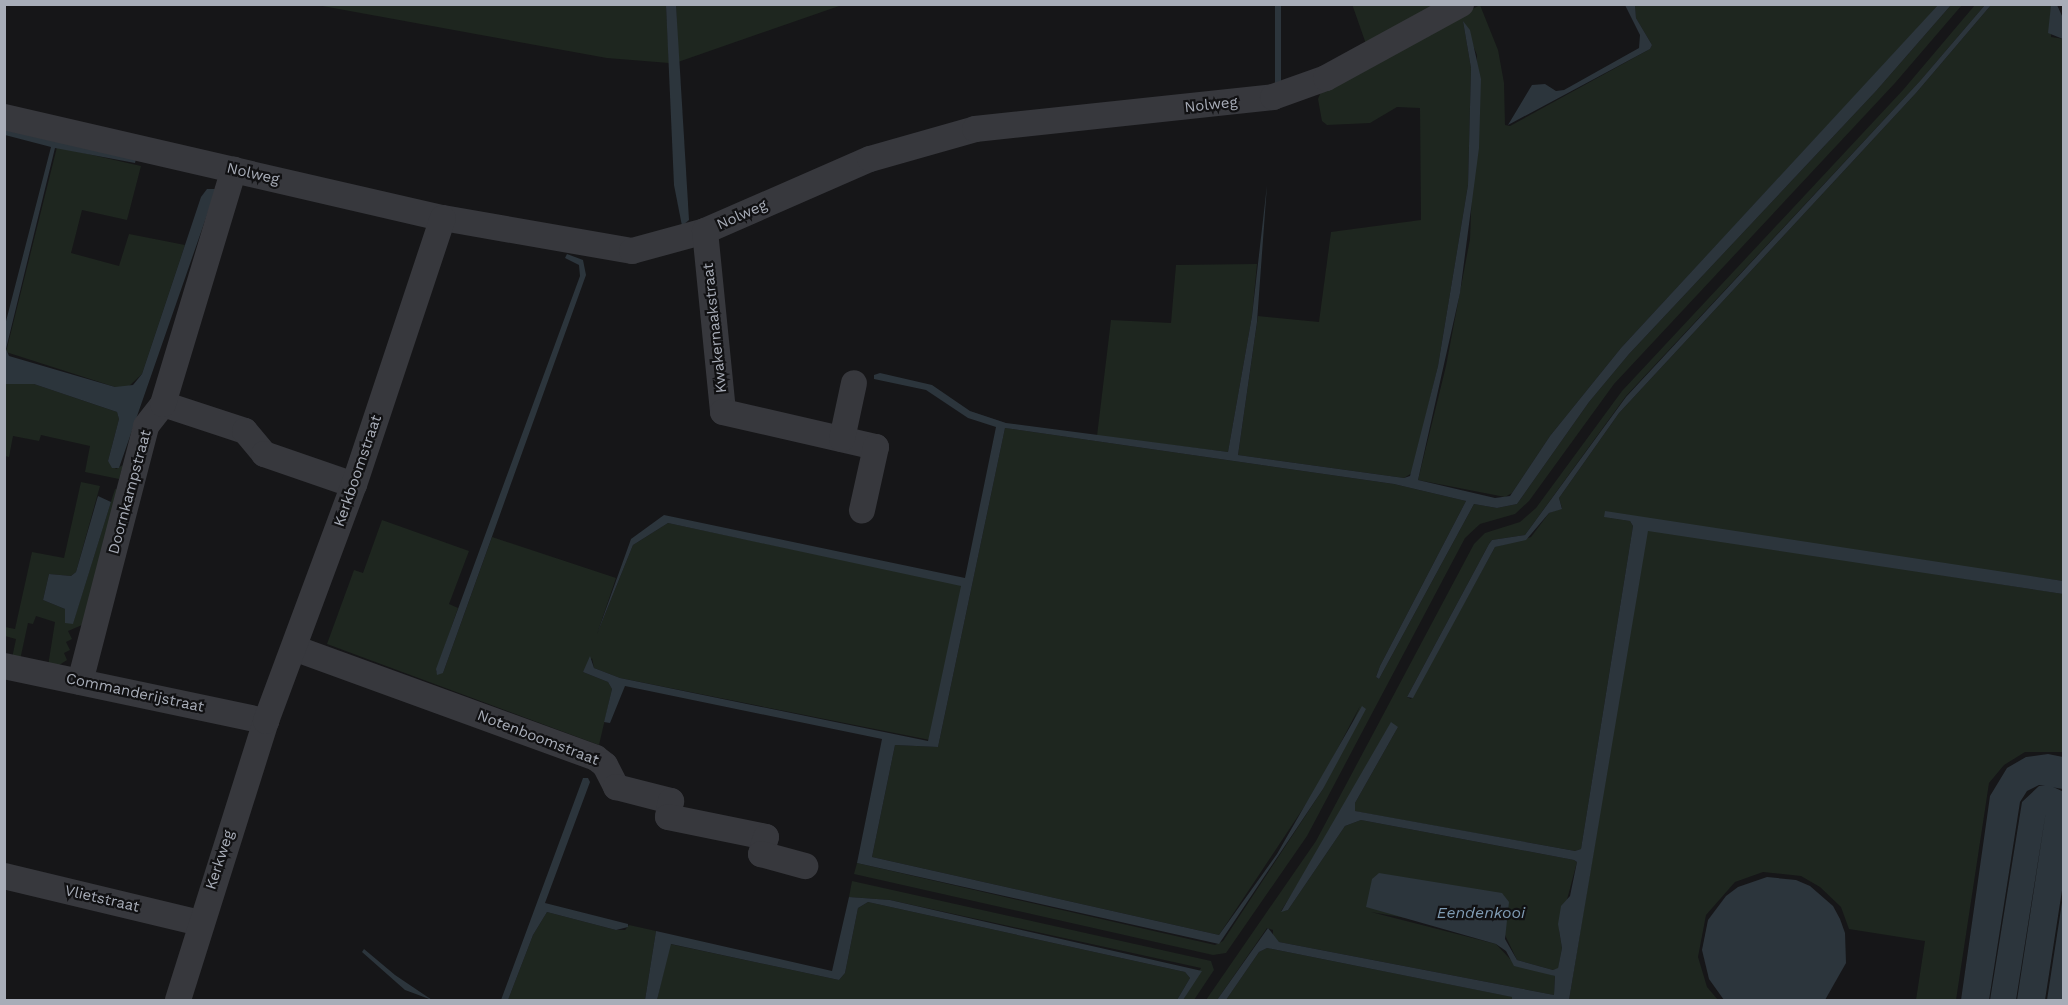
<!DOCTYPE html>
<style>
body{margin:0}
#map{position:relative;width:2068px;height:1005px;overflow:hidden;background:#161618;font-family:"Work Sans",sans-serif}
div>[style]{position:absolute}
.green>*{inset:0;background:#1e261f}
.water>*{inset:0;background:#2c353c;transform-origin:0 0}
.street>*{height:26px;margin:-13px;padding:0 13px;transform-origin:13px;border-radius:13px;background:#37383d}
span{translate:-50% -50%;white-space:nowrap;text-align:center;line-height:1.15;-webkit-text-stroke:4.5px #111113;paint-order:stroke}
.street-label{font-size:15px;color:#a8adb8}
.water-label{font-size:16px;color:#7f9bb3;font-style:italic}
.frame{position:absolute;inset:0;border:6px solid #a8adb8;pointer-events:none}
</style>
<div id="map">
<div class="green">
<i style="clip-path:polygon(1352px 4px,1438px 5px,1366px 44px)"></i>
<i style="clip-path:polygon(317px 5px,666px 5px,669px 63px,607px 58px)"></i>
<i style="clip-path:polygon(676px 5px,842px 5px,678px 62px)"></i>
<i style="clip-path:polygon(1480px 5px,1498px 50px,1504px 83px,1505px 125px,1510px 126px,1650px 49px,1652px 45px,1636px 18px,1635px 5px,1939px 5px,1621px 348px,1550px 436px,1512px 493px,1505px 497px,1418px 480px,1446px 366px,1470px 239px,1477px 55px,1463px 21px,1471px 68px,1468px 185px,1438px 366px,1412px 473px,1404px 478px,1238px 455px,1258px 316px,1319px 322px,1331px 232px,1421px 220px,1420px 108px,1397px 107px,1370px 123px,1327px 125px,1322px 121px,1318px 99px,1322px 89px)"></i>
<i style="clip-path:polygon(1951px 5px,1962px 5px,1895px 83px,1614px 384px,1529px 501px,1515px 514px,1480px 524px,1465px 538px,1307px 836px,1226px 953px,1213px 955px,854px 874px,857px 863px,1215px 945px,1223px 941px,1323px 789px,1360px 706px,1318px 786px,1219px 935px,872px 857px,895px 745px,938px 747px,1005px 428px,1394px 484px,1466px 501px,1380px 666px,1376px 677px,1379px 679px,1474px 504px,1497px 508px,1517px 504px,1589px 402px,1629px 354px,1876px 91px)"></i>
<i style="clip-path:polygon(1975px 5px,1985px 5px,1920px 81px,1626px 396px,1525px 535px,1492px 540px,1489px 544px,1407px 697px,1411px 699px,1495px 547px,1531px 537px,1549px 513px,1562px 508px,1559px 498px,1619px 413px,1916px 93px,1991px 5px,2051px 5px,2051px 37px,2064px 39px,2063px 581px,1604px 517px,1630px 521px,1633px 526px,1581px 849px,1575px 851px,1354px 811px,1355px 803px,1398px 727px,1281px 911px,1288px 910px,1345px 826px,1361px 820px,1574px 860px,1577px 862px,1559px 930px,1562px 948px,1558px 969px,1553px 970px,1517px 960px,1505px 935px,1371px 912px,1496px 944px,1510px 959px,1555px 976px,1554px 995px,1279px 942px,1273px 939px,1273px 930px,1267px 928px,1217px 1000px,1206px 1000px,1316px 841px,1474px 544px,1485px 533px,1520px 522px,1536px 508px,1622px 391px,1903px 90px)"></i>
<i style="clip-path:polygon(57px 147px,141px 166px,127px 220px,82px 210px,71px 253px,119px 266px,129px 234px,185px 245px,142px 374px,128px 387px,115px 387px,6px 352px)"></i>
<i style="clip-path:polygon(1257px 264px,1252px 316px,1228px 452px,1097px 436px,1111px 320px,1171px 323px,1176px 265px)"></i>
<i style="clip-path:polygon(5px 384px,34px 384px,117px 412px,119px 419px,108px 461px,116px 469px,123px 465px,119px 479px,85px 472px,90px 446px,41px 435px,39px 441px,13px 436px,9px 457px,5px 456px)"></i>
<i style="clip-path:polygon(81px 482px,100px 486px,76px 572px,71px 576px,49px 574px,43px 600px,65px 609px,73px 623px,115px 489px,123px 491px,89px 622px,68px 631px,72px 639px,66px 642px,70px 650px,64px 653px,67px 660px,56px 667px,48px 666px,55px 622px,36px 616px,33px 624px,28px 623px,20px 660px,12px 658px,16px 639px,5px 636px,5px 627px,15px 629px,32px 552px,64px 558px)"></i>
<i style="clip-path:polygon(382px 520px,469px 551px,449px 604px,458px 608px,436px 672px,443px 673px,492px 537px,616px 578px,597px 634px,633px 545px,668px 523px,958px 584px,962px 587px,930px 740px,620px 678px,594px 668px,592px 658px,583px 672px,608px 682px,612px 689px,599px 745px,327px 644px,354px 570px,363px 573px)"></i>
<i style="clip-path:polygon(1651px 529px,2063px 594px,2063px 752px,2025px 752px,2004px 765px,1989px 783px,1956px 1000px,1916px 1000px,1925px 941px,1849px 929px,1841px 907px,1820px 887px,1801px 876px,1763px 872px,1735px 882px,1706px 915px,1698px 957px,1707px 987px,1718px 1000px,1569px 1000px,1646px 532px)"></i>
<i style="clip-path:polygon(852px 881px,1211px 961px,1214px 970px,1194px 1000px,1183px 1000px,1201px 968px,890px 900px,849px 897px)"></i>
<i style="clip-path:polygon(868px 902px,1185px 972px,1190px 978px,1177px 1000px,657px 1000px,670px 944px,839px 980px,845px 973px,858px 908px)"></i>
<i style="clip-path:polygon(547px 912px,616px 930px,625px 930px,629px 925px,656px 931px,645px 1000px,508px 1000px,533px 935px)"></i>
<i style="clip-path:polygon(1267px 948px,1513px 997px,1512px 1000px,1226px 1000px,1259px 952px)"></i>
</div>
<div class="water">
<i style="clip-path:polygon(1939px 4px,1951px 5px,1876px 91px,1629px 354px,1589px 402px,1517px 504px,1497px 508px,1474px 504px,1379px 679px,1376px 677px,1380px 666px,1466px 501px,1394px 484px,1005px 428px,938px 747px,895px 745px,872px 857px,1219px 935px,1277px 854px,1362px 706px,1366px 709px,1323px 789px,1219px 944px,857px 863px,882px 739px,625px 686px,610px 723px,604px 722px,612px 689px,608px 682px,583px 672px,590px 656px,594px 668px,620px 678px,928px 741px,961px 586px,668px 523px,633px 545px,597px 634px,631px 539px,664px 515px,965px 578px,996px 427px,968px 418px,926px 390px,874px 379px,874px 375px,880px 373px,932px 385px,970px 411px,1006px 423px,1228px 452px,1252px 316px,1267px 185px,1257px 322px,1238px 455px,1404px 478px,1410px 476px,1438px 366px,1468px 185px,1471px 68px,1463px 21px,1470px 30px,1481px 79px,1479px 148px,1460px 293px,1418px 480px,1495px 498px,1510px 496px,1550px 436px,1621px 348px)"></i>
<i style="clip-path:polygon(666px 5px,676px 5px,689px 220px,682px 226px,674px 185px)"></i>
<i style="left:1275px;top:5px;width:6px;height:83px"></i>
<i style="clip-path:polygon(1625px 5px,1635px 5px,1636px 18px,1652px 45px,1650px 49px,1508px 125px,1532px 85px,1545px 84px,1556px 91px,1564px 90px,1639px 48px,1640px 35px)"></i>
<i style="clip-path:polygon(1985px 5px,1991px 5px,1916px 93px,1619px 413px,1559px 498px,1562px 509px,1549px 513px,1526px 540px,1495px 547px,1413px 698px,1407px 697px,1489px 544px,1492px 540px,1525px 535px,1626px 397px,1920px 81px)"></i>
<i style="clip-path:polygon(2051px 5px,2057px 5px,2063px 18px,2063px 39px,2048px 33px)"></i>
<i style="clip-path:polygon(5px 130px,136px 159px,135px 163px,55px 148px,6px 349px,9px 356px,115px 387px,133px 385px,142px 374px,201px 197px,207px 189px,216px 189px,119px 468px,112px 468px,108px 461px,119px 419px,117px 412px,34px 384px,5px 384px,4px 329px,51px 147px,5px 135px)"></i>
<i style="clip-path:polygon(567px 254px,583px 260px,586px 275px,443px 673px,437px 675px,436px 669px,580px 276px,579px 265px,565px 258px)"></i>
<i style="clip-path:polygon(98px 496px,111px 502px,73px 624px,65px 623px,65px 609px,43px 600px,49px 574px,71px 576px,76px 572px)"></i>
<i style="clip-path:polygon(1605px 511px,2063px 581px,2063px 594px,1648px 531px,1569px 1000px,1512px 1000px,1512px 997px,1267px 948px,1259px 952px,1226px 1000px,1217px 1000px,1268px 928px,1279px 942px,1554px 995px,1555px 976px,1514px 966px,1506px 951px,1496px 944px,1366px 907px,1372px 879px,1379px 873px,1502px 893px,1509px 902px,1505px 939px,1517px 960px,1553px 970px,1558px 968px,1562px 948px,1558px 924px,1561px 906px,1570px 896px,1577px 862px,1574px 860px,1361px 820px,1345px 826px,1288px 910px,1281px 912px,1391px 722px,1398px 727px,1355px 803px,1355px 811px,1575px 851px,1581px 849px,1633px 526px,1630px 521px,1604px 517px)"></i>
<i style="clip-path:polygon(2048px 754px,2063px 757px,2063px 789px,2039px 785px,2027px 791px,2020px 802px,1989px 1000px,1961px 1000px,1990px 796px,2007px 768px,2026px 757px)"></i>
<i style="clip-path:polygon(583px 778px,588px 778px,590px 782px,545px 903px,628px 924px,628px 927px,616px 930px,547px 912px,533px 935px,508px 1000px,501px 1000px)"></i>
<i style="clip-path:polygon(2039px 786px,2051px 786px,2064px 792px,2063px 884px,2045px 1000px,2017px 1000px,2046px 811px,2016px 1000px,1990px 1000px,2022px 802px)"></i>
<i style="clip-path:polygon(1767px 877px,1796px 880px,1810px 886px,1833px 906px,1840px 919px,1845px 933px,1846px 963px,1825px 1000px,1724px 1000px,1709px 979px,1702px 950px,1708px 920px,1726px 896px,1738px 887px)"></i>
<i style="clip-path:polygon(2063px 896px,2063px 1000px,2047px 1000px)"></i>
<i style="clip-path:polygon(849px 897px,890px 900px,1202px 971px,1183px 1000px,1177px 1000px,1190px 978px,1185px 972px,868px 902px,858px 908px,845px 973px,839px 980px,671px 944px,657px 1000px,645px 1000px,656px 931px,832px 971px)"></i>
<i style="clip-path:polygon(364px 949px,395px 975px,432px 1000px,405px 990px,362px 952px)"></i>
</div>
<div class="street">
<i style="left:4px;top:117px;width:450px;rotate:13deg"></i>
<i style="left:443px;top:218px;width:192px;rotate:9.9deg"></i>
<i style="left:632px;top:251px;width:76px;rotate:-15.3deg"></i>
<i style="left:705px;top:231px;width:180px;rotate:-23.6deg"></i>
<i style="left:870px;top:159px;width:109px;rotate:-15.9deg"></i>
<i style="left:975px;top:129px;width:300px;rotate:-6.1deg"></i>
<i style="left:1273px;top:97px;width:56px;rotate:-19.7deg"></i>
<i style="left:1326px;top:78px;width:154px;rotate:-28.7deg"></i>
<i style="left:705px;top:231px;width:182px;rotate:84.3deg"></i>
<i style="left:723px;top:412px;width:157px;rotate:12.9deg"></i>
<i style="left:876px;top:447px;width:65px;rotate:102.5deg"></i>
<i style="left:163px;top:404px;width:86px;rotate:18.2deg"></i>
<i style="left:245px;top:431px;width:30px;rotate:50deg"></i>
<i style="left:264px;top:454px;width:95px;rotate:19deg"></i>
<i style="left:842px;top:439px;width:57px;rotate:-77.9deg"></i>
<i style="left:294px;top:648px;width:321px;rotate:20deg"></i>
<i style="left:596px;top:758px;width:11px;rotate:38deg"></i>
<i style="left:605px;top:765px;width:25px;rotate:63deg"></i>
<i style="left:616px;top:787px;width:57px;rotate:14.3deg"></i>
<i style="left:671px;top:801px;width:16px;rotate:101deg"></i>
<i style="left:668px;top:817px;width:100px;rotate:11.5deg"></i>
<i style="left:766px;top:837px;width:18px;rotate:106deg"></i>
<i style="left:761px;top:854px;width:46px;rotate:15.3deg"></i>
<i style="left:4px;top:666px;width:268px;rotate:11.9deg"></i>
<i style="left:80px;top:682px;width:264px;rotate:-75.5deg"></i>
<i style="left:146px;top:426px;width:28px;rotate:-52deg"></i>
<i style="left:163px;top:404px;width:245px;rotate:-73.2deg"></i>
<i style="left:4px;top:876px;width:202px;rotate:13.5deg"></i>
<i style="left:178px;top:1000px;width:293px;rotate:-72.5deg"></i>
<i style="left:266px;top:721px;width:252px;rotate:-69.6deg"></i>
<i style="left:354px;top:485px;width:281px;rotate:-71.6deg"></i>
</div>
<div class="street-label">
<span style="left:1211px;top:105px;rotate:-6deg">Nolweg</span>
<span style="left:253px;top:174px;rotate:13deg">Nolweg</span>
<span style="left:742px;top:215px;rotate:-24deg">Nolweg</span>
<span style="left:715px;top:328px;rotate:-96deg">Kwakernaakstraat</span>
<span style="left:358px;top:471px;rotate:-71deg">Kerkboomstraat</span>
<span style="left:130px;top:492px;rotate:-75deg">Doornkampstraat</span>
<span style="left:135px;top:693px;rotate:12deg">Commanderijstraat</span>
<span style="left:538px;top:738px;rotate:21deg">Notenboomstraat</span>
<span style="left:220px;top:860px;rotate:-72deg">Kerkweg</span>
<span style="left:102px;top:899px;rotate:13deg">Vlietstraat</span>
</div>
<div class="water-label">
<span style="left:1481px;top:913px">Eendenkooi</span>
</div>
<div class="frame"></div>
</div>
